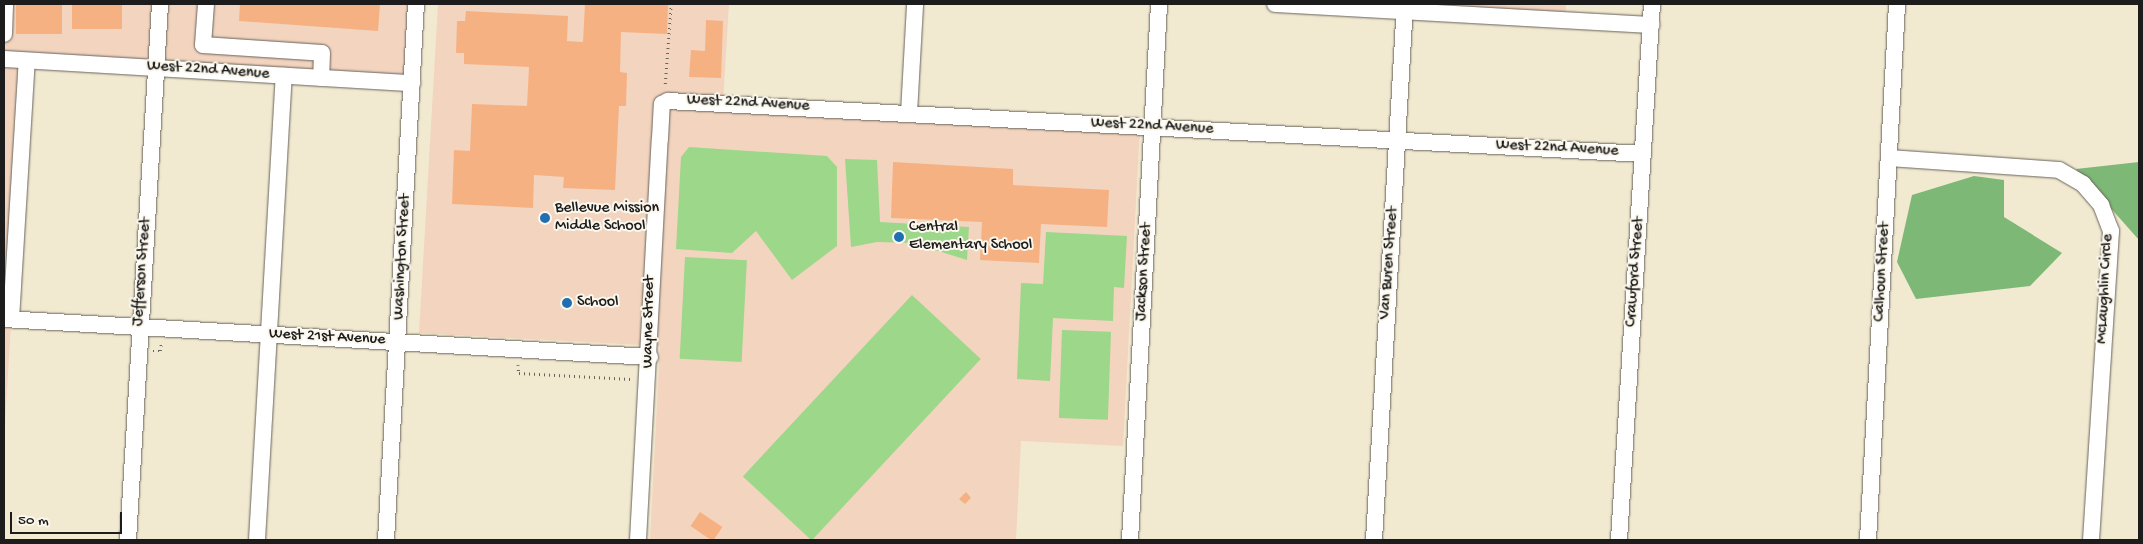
<!DOCTYPE html>
<style>
body{margin:0}
#map{position:relative;width:2143px;height:544px;overflow:hidden;background:#f2e9d1;font-family:"Gochi Hand",sans-serif}
div>[style]{position:absolute}
.built>*{inset:0;background:#f3d4bf}
.green>*{inset:0;background:#9cd78a;transform-origin:0 0}
.forest>*{inset:0;background:#7db876}
.building>*{inset:0;background:#f6b183;transform-origin:0 0}
.path>*{height:2.5px;margin-top:-1.25px;transform-origin:0;background:repeating-linear-gradient(90deg,#67645b 0 1px,transparent 0 5px)}
.roads{filter:drop-shadow(0 0 1px #67645b) drop-shadow(0 0 1px #67645b)}
.minor>*{height:16px;margin:-8px;padding:0 8px;transform-origin:8px;border-radius:8px;background:#fff}
.dots>*{width:14px;height:14px;translate:-50% -50%;box-sizing:border-box;border:2px solid #fbf7ec;border-radius:50%}
span{translate:-50% -50%;white-space:nowrap;text-align:center;line-height:1.15;-webkit-text-stroke:4px #fbf7ec;paint-order:stroke}
.street-label{font-size:16px;color:#1c1c1c}
.poi-label{font-size:16px;color:#1c1c1c}
.left{translate:0 -50%;text-align:left}
.frame{position:absolute;inset:0;border:5px solid #1c1c1c;pointer-events:none}
.scale{position:absolute;left:10px;top:512px;width:112px;height:22px;box-sizing:border-box;border:2px solid #1c1c1c;border-top:0;padding-left:6px;font-size:15px;line-height:18px;white-space:nowrap;color:#1c1c1c;-webkit-text-stroke:4px #fbf7ec;paint-order:stroke}
</style>
<div id="map">
<div class="built">
<i style="clip-path:polygon(4px 4px,417px 4px,412px 83px,27px 61px,4px 440px)"></i>
<i style="clip-path:polygon(438px 4px,729px 4px,723px 102px,1140px 127px,1123px 446px,1021px 441px,1016px 540px,650px 540px,660px 346px,419px 333px)"></i>
<i style="clip-path:polygon(1420px 4px,1566px 4px,1565px 20px,1420px 12px)"></i>
</div>
<div class="green">
<i style="clip-path:polygon(689px 147px,827px 156px,837px 167px,837px 246px,792px 280px,756px 231px,732px 253px,676px 249px,681px 157px)"></i>
<i style="clip-path:polygon(845px 159px,877px 160px,880px 222px,969px 227px,967px 260px,913px 243px,877px 242px,851px 247px)"></i>
<i style="clip-path:polygon(1046px 232px,1127px 236px,1124px 288px,1114px 287px,1113px 321px,1053px 318px,1050px 381px,1017px 379px,1021px 283px,1043px 284px)"></i>
<i style="left:685px;top:257px;width:62px;height:102px;rotate:3deg"></i>
<i style="left:912px;top:295px;width:94px;height:248px;rotate:43deg"></i>
<i style="left:1062px;top:330px;width:49px;height:88px;rotate:2deg"></i>
</div>
<div class="forest">
<i style="clip-path:polygon(2139px 162px,2139px 240px,2076px 169px)"></i>
<i style="clip-path:polygon(1974px 176px,2004px 180px,2004px 217px,2062px 253px,2030px 286px,1916px 299px,1897px 262px,1912px 195px)"></i>
</div>
<div class="building">
<i style="left:16px;top:4px;width:46px;height:30px"></i>
<i style="left:72px;top:4px;width:50px;height:25px"></i>
<i style="clip-path:polygon(240px 4px,380px 4px,378px 31px,239px 21px)"></i>
<i style="clip-path:polygon(585px 4px,668px 4px,667px 34px,621px 32px,620px 72px,627px 73px,626px 106px,619px 106px,615px 190px,563px 188px,564px 177px,534px 175px,533px 208px,452px 204px,454px 150px,470px 151px,472px 104px,527px 106px,529px 67px,464px 64px,464px 53px,456px 53px,457px 21px,465px 21px,466px 11px,568px 16px,567px 41px,583px 42px)"></i>
<i style="clip-path:polygon(706px 20px,723px 21px,721px 78px,689px 77px,691px 50px,705px 51px)"></i>
<i style="clip-path:polygon(893px 162px,1013px 169px,1013px 185px,1109px 190px,1107px 227px,1041px 224px,1039px 263px,980px 260px,982px 222px,891px 218px)"></i>
<i style="clip-path:polygon(966px 492px,971px 498px,965px 504px,959px 499px)"></i>
<i style="left:700px;top:512px;width:27px;height:17px;rotate:34deg"></i>
</div>
<div class="path">
<i style="left:665px;top:84px;width:80px;rotate:-85.7deg"></i>
<i style="left:153px;top:351px;width:7px"></i>
<i style="left:160px;top:351px;width:7px;rotate:-82deg"></i>
<i style="left:518px;top:365px;width:8px;rotate:83deg"></i>
<i style="left:519px;top:373px;width:112px;rotate:3.1deg"></i>
</div>
<div class="roads">
<div class="minor">
<i style="left:206px;top:4px;width:41px;rotate:94.2deg"></i>
<i style="left:203px;top:45px;width:119px;rotate:3.8deg"></i>
<i style="left:322px;top:53px;width:25px;rotate:92deg"></i>
<i style="left:1275px;top:4px;width:377px;rotate:3.2deg"></i>
<i style="left:4px;top:34px;width:30px;rotate:-88deg"></i>
<i style="left:4px;top:59px;width:409px;rotate:3.4deg"></i>
<i style="left:909px;top:113px;width:109px;rotate:-86.8deg"></i>
<i style="left:1889px;top:158px;width:170px;rotate:4deg"></i>
<i style="left:2059px;top:170px;width:28px;rotate:30deg"></i>
<i style="left:2083px;top:184px;width:28px;rotate:49deg"></i>
<i style="left:2101px;top:205px;width:28px;rotate:69deg"></i>
<i style="left:2111px;top:231px;width:310px;rotate:93.7deg"></i>
<i style="left:4px;top:319px;width:647px;rotate:3.37deg"></i>
<i style="left:11px;top:319px;width:258px;rotate:-86.5deg"></i>
<i style="left:128px;top:540px;width:537px;rotate:-86.58deg"></i>
<i style="left:257px;top:540px;width:465px;rotate:-86.7deg"></i>
<i style="left:386px;top:540px;width:537px;rotate:-86.8deg"></i>
<i style="left:638px;top:540px;width:402px;rotate:-86.9deg"></i>
<i style="left:660px;top:139px;width:35px;rotate:-87deg"></i>
<i style="left:662px;top:104px;width:7px;rotate:-27deg"></i>
<i style="left:668px;top:101px;width:976px;rotate:3.11deg"></i>
<i style="left:1130px;top:540px;width:537px;rotate:-86.9deg"></i>
<i style="left:1374px;top:540px;width:537px;rotate:-86.69deg"></i>
<i style="left:1619px;top:540px;width:537px;rotate:-86.48deg"></i>
<i style="left:1868px;top:540px;width:537px;rotate:-86.9deg"></i>
</div>
</div>
<div class="dots">
<i style="left:545px;top:218px;background:#1f6fb2"></i>
<i style="left:899px;top:237px;background:#1f6fb2"></i>
<i style="left:567px;top:303px;background:#1f6fb2"></i>
</div>
<div class="street-label">
<span style="left:208px;top:71px;rotate:4deg">West 22nd Avenue</span>
<span style="left:748px;top:104px;rotate:3deg">West 22nd Avenue</span>
<span style="left:1152px;top:127px;rotate:3deg">West 22nd Avenue</span>
<span style="left:1557px;top:149px;rotate:3deg">West 22nd Avenue</span>
<span style="left:403px;top:257px;rotate:-87deg">Washington Street</span>
<span style="left:1390px;top:263px;rotate:-86deg">Van Buren Street</span>
<span style="left:143px;top:272px;rotate:-86deg">Jefferson Street</span>
<span style="left:1145px;top:272px;rotate:-87deg">Jackson Street</span>
<span style="left:1636px;top:272px;rotate:-86deg">Crawford Street</span>
<span style="left:1883px;top:272px;rotate:-87deg">Calhoun Street</span>
<span style="left:2106px;top:289px;rotate:-87deg">McLaughlin Circle</span>
<span style="left:650px;top:322px;rotate:-89deg">Wayne Street</span>
<span style="left:327px;top:338px;rotate:3deg">West 21st Avenue</span>
</div>
<div class="poi-label">
<span class="left" style="left:555px;top:218px">Bellevue Mission<br>Middle School</span>
<span class="left" style="left:909px;top:237px">Central<br>Elementary School</span>
<span class="left" style="left:577px;top:303px">School</span>
</div>
<div class="frame"></div>
<div class="scale">50 m</div>
</div>
